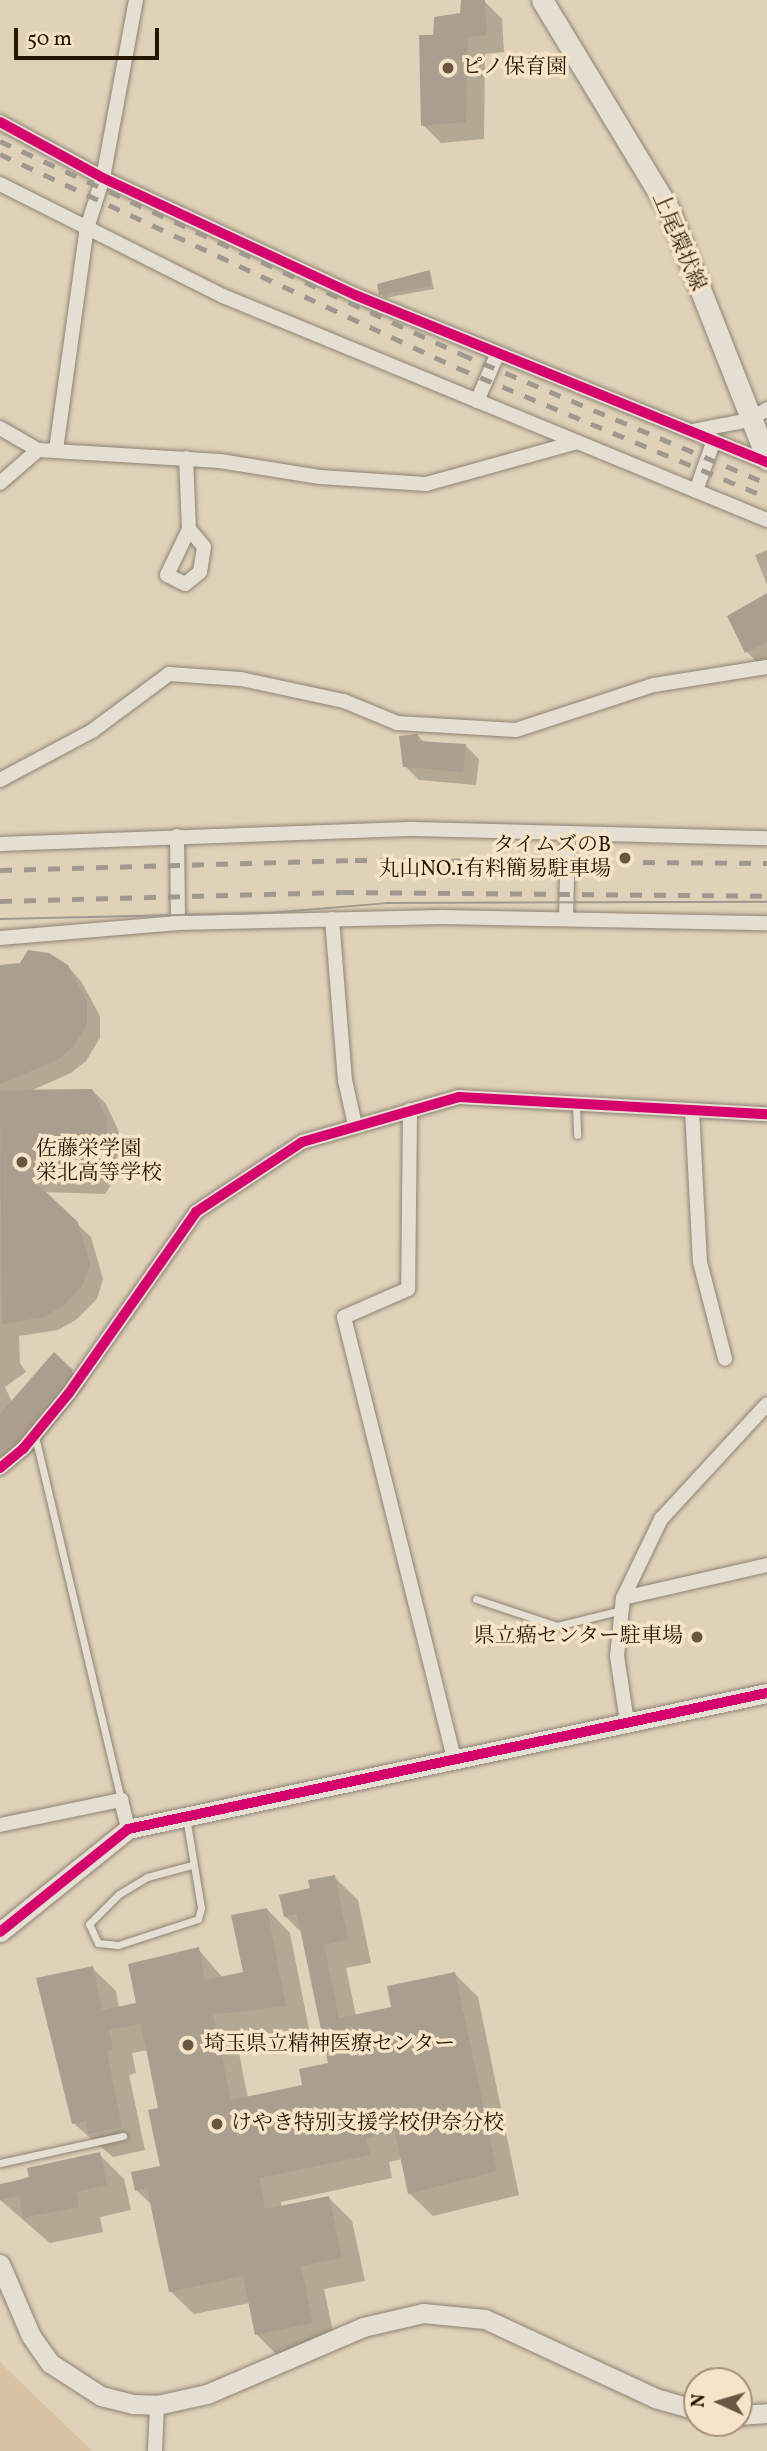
<!DOCTYPE html>
<meta charset="utf-8">
<style>
body{margin:0}
#map{position:relative;width:767px;height:2451px;overflow:hidden;background:#e0d2b9;font-family:Vollkorn,"Noto Serif JP",serif}
div>[style]{position:absolute}
.green>*{inset:0;background:#d6c2a1}
.shadow>*{inset:0;background:#0003}
.building>*{inset:0;background:#aa9f8e}
.roads{filter:drop-shadow(0 0 2px #8d8373) drop-shadow(0 0 2px #8d8373)}
.service>*{height:7px;margin:-3.5px;padding:0 3.5px;transform-origin:3.5px;border-radius:3.5px;background:#e5ded2}
.minor>*{height:14px;margin:-7px;padding:0 7px;transform-origin:7px;border-radius:7px;background:#e5ded2}
.tertiary>*{height:19px;margin:-9.5px;padding:0 9.5px;transform-origin:9.5px;border-radius:9.5px;background:#e5ded2}
.secondary>*{height:21px;margin:-10.5px;padding:0 10.5px;transform-origin:10.5px;border-radius:10.5px;background:#e5ded2}
.tram>*{height:2px;margin:-1px;padding:0 1px;transform-origin:1px;border-radius:1px;background:#9f988e}
.rail>*{height:5px;margin-top:-2.5px;transform-origin:0;background:repeating-linear-gradient(90deg,#9f988e 0 12px,transparent 0 24px)}
.cycleway>*{height:10px;margin:-5px;padding:0 5px;transform-origin:5px;border-radius:5px;background:#d6006c}
.dots>*{width:19px;height:19px;translate:-50% -50%;box-sizing:border-box;border:4px solid #f5e4c8;border-radius:50%}
span{translate:-50% -50%;white-space:nowrap;text-align:center;line-height:1.15;-webkit-text-stroke:7px #f5e4c8;paint-order:stroke}
.poi-label{font-size:21px;color:#261500}
.left{translate:0 -50%;text-align:left}
.right{translate:-100% -50%;text-align:right}
.street-label{font-size:21px;color:#261500}
.north{position:absolute;left:683px;top:2367px;width:70px;height:70px;box-sizing:border-box;background:#f5e4c8;border:2px solid #a29178;border-radius:50%;rotate:274deg;font-size:19px;font-weight:700;line-height:28px;text-align:center;color:#261500}
.north::after{content:'';display:block;margin:auto;width:24px;height:32px;background:#675741;clip-path:polygon(50% 0,100% 100%,50% 72%,0 100%)}
.scale{position:absolute;left:14px;top:28px;width:145px;height:32px;box-sizing:border-box;border:4px solid #261500;border-top:0;padding-left:9px;font-size:21px;line-height:24px;white-space:nowrap;color:#261500;-webkit-text-stroke:5px #f5e4c8;paint-order:stroke}
</style>
<div id="map">
<div class="green">
<i style="clip-path:polygon(0 2362px,92px 2451px,0 2451px)"></i>
</div>
<div class="shadow">
<i style="clip-path:polygon(462px 0,484px 1px,502px 19px,504px 52px,485px 54px,484px 139px,441px 143px,423px 125px,434px 37px,462px 15px)"></i>
<i style="clip-path:polygon(430px 272px,434px 289px,385px 298px,381px 294px)"></i>
<i style="clip-path:polygon(767px 550px,767px 585px,755px 555px)"></i>
<i style="clip-path:polygon(767px 595px,767px 669px,765px 670px,747px 652px)"></i>
<i style="clip-path:polygon(418px 736px,425px 743px,465px 745px,479px 759px,476px 785px,419px 780px,405px 766px)"></i>
<i style="clip-path:polygon(67px 966px,81px 981px,100px 1016px,100px 1038px,86px 1061px,71px 1073px,28px 1092px,92px 1090px,106px 1104px,119px 1132px,116px 1177px,105px 1194px,43px 1192px,91px 1237px,103px 1279px,97px 1299px,77px 1319px,58px 1330px,19px 1336px,20px 1363px,26px 1372px,5px 1387px,12px 1402px,54px 1354px,86px 1385px,30px 1454px,0 1472px,0 967px)"></i>
<i style="clip-path:polygon(334px 1877px,358px 1900px,371px 1963px,346px 1968px,356px 2016px,393px 2008px,455px 1974px,478px 1997px,519px 2195px,433px 2216px,409px 2193px,402px 2159px,389px 2162px,392px 2178px,281px 2202px,282px 2208px,329px 2198px,352px 2221px,365px 2281px,324px 2289px,336px 2346px,280px 2358px,256px 2334px,250px 2303px,194px 2314px,170px 2291px,153px 2206px,136px 2190px,162px 2167px,160px 2110px,148px 2050px,132px 2053px,136px 2073px,129px 2075px,145px 2150px,113px 2157px,73px 2123px,92px 1968px,116px 1991px,119px 2008px,138px 2004px,198px 1949px,223px 1978px,245px 1973px,267px 1909px,290px 1933px,309px 2029px,236px 2038px,248px 2098px,304px 2086px,330px 2064px,303px 1934px,285px 1916px,312px 1890px)"></i>
<i style="clip-path:polygon(99px 2154px,124px 2179px,131px 2210px,100px 2217px,103px 2232px,50px 2243px,0 2200px,0 2186px)"></i>
</div>
<div class="building">
<i style="clip-path:polygon(461px 0,485px 0,487px 35px,468px 37px,466px 122px,421px 126px,419px 35px,433px 35px,434px 17px,460px 13px)"></i>
<i style="clip-path:polygon(430px 270px,431px 286px,379px 295px,377px 284px)"></i>
<i style="clip-path:polygon(767px 593px,767px 642px,745px 653px,727px 616px)"></i>
<i style="clip-path:polygon(418px 734px,418px 741px,466px 744px,463px 772px,403px 767px,399px 736px)"></i>
<i style="clip-path:polygon(28px 950px,49px 953px,68px 965px,87px 1001px,87px 1024px,73px 1047px,57px 1060px,0 1084px,0 965px,20px 963px)"></i>
<i style="clip-path:polygon(92px 1089px,106px 1117px,107px 1140px,103px 1162px,91px 1182px,32px 1179px,78px 1222px,90px 1264px,83px 1285px,63px 1306px,44px 1317px,2px 1324px,0 1090px)"></i>
<i style="clip-path:polygon(54px 1352px,73px 1370px,17px 1441px,0 1451px,0 1414px)"></i>
<i style="clip-path:polygon(335px 1875px,348px 1940px,324px 1945px,339px 2018px,391px 2007px,387px 1986px,455px 1972px,497px 2171px,408px 2194px,395px 2132px,366px 2139px,370px 2155px,259px 2178px,265px 2209px,329px 2196px,342px 2258px,301px 2266px,313px 2323px,255px 2335px,243px 2276px,169px 2292px,147px 2188px,135px 2191px,131px 2172px,160px 2166px,148px 2110px,158px 2108px,141px 2024px,109px 2030px,113px 2050px,107px 2052px,122px 2127px,88px 2134px,86px 2121px,72px 2124px,36px 1978px,93px 1966px,102px 2010px,136px 2003px,128px 1964px,199px 1947px,205px 1980px,243px 1972px,231px 1915px,267px 1908px,286px 2006px,213px 2015px,231px 2100px,302px 2085px,299px 2069px,328px 2063px,297px 1914px,284px 1917px,279px 1895px,310px 1888px,308px 1880px)"></i>
<i style="clip-path:polygon(100px 2152px,107px 2185px,76px 2192px,79px 2207px,23px 2218px,19px 2196px,0 2200px,0 2184px,29px 2178px,27px 2168px)"></i>
</div>
<div class="roads">
<div class="service">
<i style="left:576px;top:1102px;width:33px;rotate:88deg"></i>
<i style="left:35px;top:1436px;width:374px;rotate:76.7deg"></i>
<i style="left:476px;top:1599px;width:85px;rotate:18.4deg"></i>
<i style="left:557px;top:1626px;width:67px;rotate:-13.8deg"></i>
<i style="left:186px;top:1817px;width:92px;rotate:80.6deg"></i>
<i style="left:201px;top:1908px;width:11px;rotate:105deg"></i>
<i style="left:198px;top:1919px;width:84px;rotate:162deg"></i>
<i style="left:118px;top:1945px;width:20px;rotate:-174deg"></i>
<i style="left:98px;top:1943px;width:21px;rotate:-115deg"></i>
<i style="left:89px;top:1924px;width:42px;rotate:-45deg"></i>
<i style="left:119px;top:1894px;width:33px;rotate:-31deg"></i>
<i style="left:147px;top:1877px;width:47px;rotate:-14.9deg"></i>
<i style="left:0;top:2163px;width:126px;rotate:-12.4deg"></i>
</div>
<div class="minor">
<i style="left:0;top:122px;width:117px;rotate:28.5deg"></i>
<i style="left:103px;top:178px;width:278px;rotate:24.9deg"></i>
<i style="left:355px;top:295px;width:445px;rotate:22.1deg"></i>
<i style="left:0;top:184px;width:250px;rotate:26.7deg"></i>
<i style="left:223px;top:296px;width:588px;rotate:22.38deg"></i>
<i style="left:477px;top:401px;width:52px;rotate:-66.4deg"></i>
<i style="left:0;top:428px;width:44px;rotate:30.1deg"></i>
<i style="left:38px;top:450px;width:182px;rotate:3.5deg"></i>
<i style="left:220px;top:461px;width:101px;rotate:9.1deg"></i>
<i style="left:320px;top:477px;width:106px;rotate:3.8deg"></i>
<i style="left:426px;top:484px;width:157px;rotate:-15.5deg"></i>
<i style="left:692px;top:431px;width:58px;rotate:-10.9deg"></i>
<i style="left:749px;top:420px;width:21px;rotate:-31deg"></i>
<i style="left:56px;top:450px;width:224px;rotate:-82.1deg"></i>
<i style="left:87px;top:228px;width:52px;rotate:-72.3deg"></i>
<i style="left:103px;top:178px;width:181px;rotate:-79.5deg"></i>
<i style="left:186px;top:458px;width:71px;rotate:87.6deg"></i>
<i style="left:189px;top:529px;width:23px;rotate:50deg"></i>
<i style="left:204px;top:547px;width:25px;rotate:99deg"></i>
<i style="left:200px;top:572px;width:19px;rotate:141deg"></i>
<i style="left:185px;top:584px;width:20px;rotate:-153deg"></i>
<i style="left:167px;top:575px;width:51px;rotate:-64.4deg"></i>
<i style="left:0;top:483px;width:50px;rotate:-41deg"></i>
<i style="left:696px;top:491px;width:54px;rotate:-70.6deg"></i>
<i style="left:0;top:780px;width:104px;rotate:-28deg"></i>
<i style="left:92px;top:731px;width:96px;rotate:-36.5deg"></i>
<i style="left:169px;top:674px;width:72px;rotate:4deg"></i>
<i style="left:241px;top:679px;width:105px;rotate:12.1deg"></i>
<i style="left:344px;top:701px;width:57px;rotate:22.5deg"></i>
<i style="left:397px;top:723px;width:119px;rotate:3.4deg"></i>
<i style="left:516px;top:730px;width:145px;rotate:-18.1deg"></i>
<i style="left:654px;top:685px;width:114px;rotate:-9.1deg"></i>
<i style="left:177px;top:836px;width:87px;rotate:89.3deg"></i>
<i style="left:0;top:844px;width:414px;rotate:-2.1deg"></i>
<i style="left:414px;top:829px;width:353px;rotate:1.5deg"></i>
<i style="left:566px;top:918px;width:83px;rotate:-88.6deg"></i>
<i style="left:332px;top:919px;width:162px;rotate:85.4deg"></i>
<i style="left:345px;top:1080px;width:46px;rotate:77.5deg"></i>
<i style="left:0;top:938px;width:179px;rotate:-4.8deg"></i>
<i style="left:178px;top:923px;width:264px;rotate:-1.3deg"></i>
<i style="left:442px;top:917px;width:325px;rotate:1.1deg"></i>
<i style="left:410px;top:1110px;width:179px;rotate:90.6deg"></i>
<i style="left:408px;top:1289px;width:70px;rotate:156.4deg"></i>
<i style="left:344px;top:1317px;width:455px;rotate:76deg"></i>
<i style="left:692px;top:1110px;width:152px;rotate:87deg"></i>
<i style="left:700px;top:1262px;width:100px;rotate:75.5deg"></i>
<i style="left:0;top:1468px;width:30px;rotate:-40deg"></i>
<i style="left:23px;top:1449px;width:72px;rotate:-50.6deg"></i>
<i style="left:69px;top:1393px;width:221px;rotate:-54.9deg"></i>
<i style="left:196px;top:1212px;width:127px;rotate:-33.4deg"></i>
<i style="left:302px;top:1142px;width:163px;rotate:-16deg"></i>
<i style="left:459px;top:1097px;width:308px;rotate:3.2deg"></i>
<i style="left:623px;top:1598px;width:148px;rotate:-12.9deg"></i>
<i style="left:627px;top:1722px;width:67px;rotate:-98.6deg"></i>
<i style="left:617px;top:1656px;width:58px;rotate:-84.1deg"></i>
<i style="left:623px;top:1598px;width:88px;rotate:-64.3deg"></i>
<i style="left:661px;top:1519px;width:156px;rotate:-47.3deg"></i>
<i style="left:0;top:1825px;width:124px;rotate:-11.7deg"></i>
<i style="left:121px;top:1800px;width:30px;rotate:76deg"></i>
<i style="left:155px;top:2451px;width:46px;rotate:-87.5deg"></i>
</div>
<div class="tertiary">
<i style="left:0;top:1932px;width:164px;rotate:-38.8deg"></i>
<i style="left:128px;top:1829px;width:653px;rotate:-12.02deg"></i>
<i style="left:0;top:2264px;width:78px;rotate:66.7deg"></i>
<i style="left:31px;top:2336px;width:33px;rotate:55deg"></i>
<i style="left:50px;top:2363px;width:61px;rotate:32.9deg"></i>
<i style="left:101px;top:2396px;width:33px;rotate:14deg"></i>
<i style="left:133px;top:2404px;width:24px;rotate:2deg"></i>
<i style="left:157px;top:2405px;width:51px;rotate:-12.4deg"></i>
<i style="left:207px;top:2394px;width:170px;rotate:-23.2deg"></i>
<i style="left:363px;top:2327px;width:62px;rotate:-13.1deg"></i>
<i style="left:423px;top:2313px;width:62px;rotate:5.5deg"></i>
<i style="left:485px;top:2319px;width:187px;rotate:24.9deg"></i>
<i style="left:655px;top:2398px;width:44px;rotate:15.9deg"></i>
<i style="left:739px;top:2415px;width:28px;rotate:-4deg"></i>
</div>
<div class="secondary">
<i style="left:542px;top:0;width:245px;rotate:58.8deg"></i>
<i style="left:669px;top:210px;width:268px;rotate:68.5deg"></i>
</div>
</div>
<div class="tram">
<i style="left:0;top:919px;width:269px;rotate:-1.3deg"></i>
<i style="left:269px;top:913px;width:118px;rotate:-4.8deg"></i>
<i style="left:387px;top:903px;width:380px;rotate:-0.2deg"></i>
</div>
<div class="rail">
<i style="left:0;top:141px;width:508px;rotate:24.8deg"></i>
<i style="left:461px;top:354px;width:332px;rotate:22.9deg"></i>
<i style="left:0;top:154px;width:506px;rotate:25.04deg"></i>
<i style="left:458px;top:368px;width:335px;rotate:22.7deg"></i>
<i style="left:0;top:870px;width:355px;rotate:-1.6deg"></i>
<i style="left:355px;top:860px;width:412px;rotate:0.4deg"></i>
<i style="left:0;top:901px;width:342px;rotate:-1.5deg"></i>
<i style="left:342px;top:892px;width:425px;rotate:0.5deg"></i>
</div>
<div class="cycleway">
<i style="left:0;top:122px;width:117px;rotate:28.5deg"></i>
<i style="left:103px;top:178px;width:278px;rotate:24.9deg"></i>
<i style="left:355px;top:295px;width:445px;rotate:22.1deg"></i>
<i style="left:0;top:1468px;width:30px;rotate:-40deg"></i>
<i style="left:23px;top:1449px;width:72px;rotate:-50.6deg"></i>
<i style="left:69px;top:1393px;width:221px;rotate:-54.9deg"></i>
<i style="left:196px;top:1212px;width:127px;rotate:-33.4deg"></i>
<i style="left:302px;top:1142px;width:163px;rotate:-16deg"></i>
<i style="left:459px;top:1097px;width:308px;rotate:3.2deg"></i>
<i style="left:0;top:1932px;width:164px;rotate:-38.8deg"></i>
<i style="left:128px;top:1829px;width:653px;rotate:-12.02deg"></i>
</div>
<div class="dots">
<i style="left:448px;top:68px;background:#675741"></i>
<i style="left:625px;top:858px;background:#675741"></i>
<i style="left:22px;top:1162px;background:#675741"></i>
<i style="left:697px;top:1637px;background:#675741"></i>
<i style="left:188px;top:2045px;background:#675741"></i>
<i style="left:217px;top:2124px;background:#675741"></i>
</div>
<div class="poi-label">
<span class="left" style="left:462px;top:68px">ピノ保育園</span>
<span class="right" style="left:611px;top:858px">タイムズのB<br>丸山NO.1有料簡易駐車場</span>
<span class="left" style="left:36px;top:1162px">佐藤栄学園<br>栄北高等学校</span>
<span class="right" style="left:683px;top:1637px">県立癌センター駐車場</span>
<span class="left" style="left:204px;top:2045px">埼玉県立精神医療センター</span>
<span class="left" style="left:231px;top:2124px">けやき特別支援学校伊奈分校</span>
</div>
<div class="street-label">
<span style="left:678px;top:242px;rotate:67deg">上尾環状線</span>
</div>
<div class="north">N</div>
<div class="scale">50 m</div>
</div>
